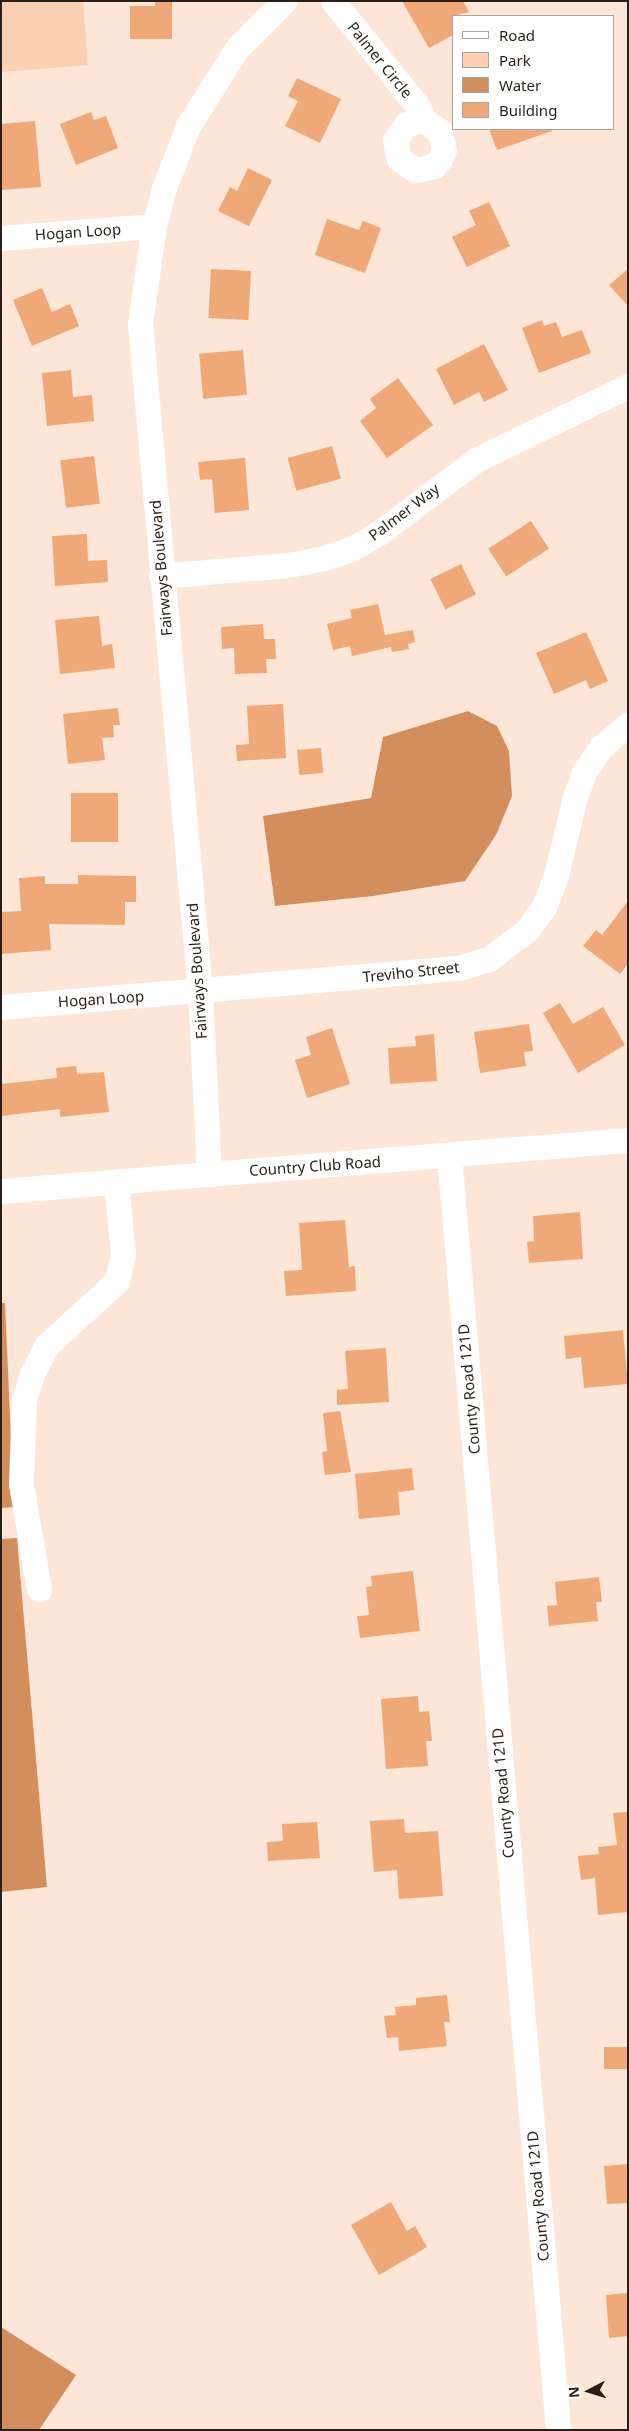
<!DOCTYPE html>
<style>
body{margin:0}
#map{position:relative;width:629px;height:2431px;overflow:hidden;background:#fde6d8;font-family:"Noto Sans",sans-serif}
div>[style]{position:absolute}
.green>*{inset:0;background:#fbcfb2}
.water>*{inset:0;background:#d38e5e}
.building>*{inset:0;background:#efa878;transform-origin:0 0}
.minor>*{height:25px;margin:-12.5px;padding:0 12.5px;transform-origin:12.5px;border-radius:12.5px;background:#fff}
span{translate:-50% -50%;white-space:nowrap;text-align:center;line-height:1.15;-webkit-text-stroke:4.5px #fff;paint-order:stroke}
.street-label{font-size:15px;color:#291f18}
.frame{position:absolute;inset:0;border:2px solid #291f18;pointer-events:none}
.legend{position:absolute;left:452px;top:15px;width:162px;height:115px;box-sizing:border-box;background:#fff;border:1px solid #a9a5a3;margin:0;padding:6px 9px;list-style:none;font-size:15px;color:#291f18}
.legend li{display:flex;align-items:center;gap:10px;height:25px}
.legend b{width:25px;border:1px solid #a9a5a3}
.north{position:absolute;left:564px;top:2366px;width:50px;height:50px;-webkit-text-stroke:4px #fff;paint-order:stroke;rotate:265deg;font-size:14px;font-weight:700;line-height:20px;text-align:center;color:#291f18}
.north::after{content:'';display:block;margin:auto;width:18px;height:22px;background:#291f18;clip-path:polygon(50% 0,100% 100%,50% 72%,0 100%)}
</style>
<div id="map">
<div class="green">
<i style="clip-path:polygon(1px 1px,83px 1px,88px 65px,1px 72px)"></i>
</div>
<div class="water">
<i style="clip-path:polygon(468px 711px,497px 726px,509px 751px,512px 796px,496px 835px,465px 881px,373px 896px,275px 906px,263px 816px,371px 798px,383px 737px)"></i>
<i style="clip-path:polygon(1px 1303px,5px 1303px,14px 1507px,1px 1508px)"></i>
<i style="clip-path:polygon(17px 1538px,47px 1887px,1px 1892px,1px 1539px)"></i>
<i style="clip-path:polygon(1px 2327px,76px 2375px,39px 2430px,1px 2430px)"></i>
</div>
<div class="building">
<i style="clip-path:polygon(155px 1px,172px 1px,172px 39px,130px 39px,130px 6px,155px 6px)"></i>
<i style="clip-path:polygon(402px 1px,463px 1px,469px 12px,453px 16px,453px 35px,429px 48px)"></i>
<i style="clip-path:polygon(297px 78px,341px 99px,320px 143px,285px 126px,298px 101px,288px 96px)"></i>
<i style="clip-path:polygon(91px 112px,94px 120px,106px 116px,118px 148px,76px 165px,60px 124px)"></i>
<i style="clip-path:polygon(35px 121px,41px 187px,1px 190px,1px 124px)"></i>
<i style="clip-path:polygon(489px 129px,552px 129px,552px 131px,497px 150px)"></i>
<i style="clip-path:polygon(248px 168px,272px 180px,249px 226px,218px 211px,230px 187px,237px 191px)"></i>
<i style="clip-path:polygon(489px 202px,510px 246px,467px 267px,452px 237px,476px 225px,469px 211px)"></i>
<i style="clip-path:polygon(327px 219px,359px 230px,363px 221px,381px 228px,365px 273px,315px 255px)"></i>
<i style="left:211px;top:269px;width:40px;height:49px;rotate:3deg"></i>
<i style="clip-path:polygon(628px 269px,628px 306px,609px 285px)"></i>
<i style="clip-path:polygon(42px 288px,52px 312px,70px 304px,79px 326px,32px 346px,13px 300px)"></i>
<i style="clip-path:polygon(542px 320px,544px 326px,556px 322px,562px 337px,582px 330px,591px 353px,539px 373px,522px 328px)"></i>
<i style="clip-path:polygon(484px 344px,508px 390px,484px 402px,479px 392px,454px 405px,436px 369px)"></i>
<i style="left:243px;top:350px;width:45px;height:44px;rotate:85deg"></i>
<i style="clip-path:polygon(71px 370px,73px 397px,92px 395px,94px 421px,47px 426px,42px 373px)"></i>
<i style="clip-path:polygon(398px 378px,433px 425px,387px 458px,360px 421px,376px 408px,370px 399px)"></i>
<i style="left:332px;top:446px;width:34px;height:46px;rotate:75deg"></i>
<i style="left:94px;top:456px;width:48px;height:34px;rotate:83deg"></i>
<i style="clip-path:polygon(245px 458px,249px 510px,215px 513px,212px 479px,200px 480px,198px 462px)"></i>
<i style="left:531px;top:521px;width:33px;height:51px;rotate:57deg"></i>
<i style="clip-path:polygon(87px 534px,88px 561px,107px 560px,108px 582px,55px 586px,52px 536px)"></i>
<i style="left:461px;top:564px;width:34px;height:34px;rotate:64deg"></i>
<i style="clip-path:polygon(378px 604px,385px 635px,413px 630px,415px 642px,408px 644px,409px 649px,392px 652px,391px 647px,352px 656px,350px 646px,333px 650px,327px 624px,352px 618px,350px 610px)"></i>
<i style="clip-path:polygon(99px 616px,102px 646px,112px 644px,115px 668px,60px 674px,55px 620px)"></i>
<i style="clip-path:polygon(263px 624px,264px 639px,275px 639px,276px 659px,266px 659px,267px 673px,235px 674px,234px 648px,222px 649px,221px 627px)"></i>
<i style="clip-path:polygon(586px 632px,608px 681px,590px 689px,586px 680px,554px 694px,536px 653px)"></i>
<i style="clip-path:polygon(283px 704px,286px 758px,237px 761px,236px 745px,249px 744px,247px 706px)"></i>
<i style="clip-path:polygon(118px 708px,120px 725px,113px 725px,114px 737px,102px 738px,105px 760px,68px 764px,63px 714px)"></i>
<i style="left:321px;top:748px;width:25px;height:24px;rotate:85deg"></i>
<i style="left:118px;top:793px;width:49px;height:47px;rotate:90deg"></i>
<i style="clip-path:polygon(78px 875px,136px 876px,136px 902px,125px 902px,125px 925px,49px 924px,51px 950px,1px 954px,1px 912px,21px 911px,19px 878px,45px 876px,45px 884px,78px 884px)"></i>
<i style="clip-path:polygon(628px 901px,628px 964px,620px 974px,583px 946px,596px 930px,602px 935px)"></i>
<i style="clip-path:polygon(560px 1003px,573px 1024px,603px 1007px,625px 1045px,578px 1073px,543px 1013px)"></i>
<i style="clip-path:polygon(529px 1024px,533px 1051px,524px 1052px,526px 1066px,480px 1073px,474px 1032px)"></i>
<i style="clip-path:polygon(332px 1028px,350px 1084px,307px 1098px,295px 1060px,311px 1055px,306px 1037px)"></i>
<i style="clip-path:polygon(434px 1034px,437px 1081px,390px 1084px,388px 1048px,416px 1046px,415px 1036px)"></i>
<i style="clip-path:polygon(76px 1066px,77px 1074px,104px 1072px,109px 1112px,60px 1117px,60px 1109px,1px 1116px,1px 1084px,57px 1078px,56px 1068px)"></i>
<i style="clip-path:polygon(580px 1212px,583px 1259px,529px 1263px,527px 1242px,534px 1241px,533px 1216px)"></i>
<i style="clip-path:polygon(345px 1220px,349px 1267px,355px 1266px,356px 1291px,286px 1296px,284px 1271px,302px 1270px,299px 1223px)"></i>
<i style="clip-path:polygon(623px 1330px,628px 1384px,584px 1388px,581px 1357px,566px 1359px,564px 1336px)"></i>
<i style="clip-path:polygon(386px 1348px,389px 1402px,337px 1405px,337px 1390px,348px 1389px,345px 1351px)"></i>
<i style="clip-path:polygon(340px 1411px,351px 1472px,325px 1475px,322px 1452px,327px 1451px,323px 1413px)"></i>
<i style="clip-path:polygon(412px 1468px,414px 1490px,398px 1492px,400px 1515px,359px 1519px,355px 1474px)"></i>
<i style="clip-path:polygon(413px 1571px,420px 1631px,360px 1638px,357px 1616px,369px 1615px,366px 1587px,372px 1586px,371px 1576px)"></i>
<i style="clip-path:polygon(599px 1577px,602px 1602px,596px 1602px,598px 1621px,549px 1626px,547px 1606px,557px 1605px,555px 1582px)"></i>
<i style="clip-path:polygon(418px 1696px,419px 1712px,429px 1711px,432px 1741px,426px 1741px,428px 1766px,386px 1769px,381px 1699px)"></i>
<i style="clip-path:polygon(628px 1812px,628px 1912px,598px 1915px,595px 1878px,581px 1880px,578px 1856px,599px 1854px,598px 1847px,617px 1845px,613px 1813px)"></i>
<i style="clip-path:polygon(404px 1819px,405px 1833px,438px 1831px,443px 1896px,399px 1899px,397px 1870px,374px 1872px,370px 1821px)"></i>
<i style="clip-path:polygon(317px 1822px,320px 1858px,268px 1861px,267px 1842px,283px 1841px,282px 1824px)"></i>
<i style="clip-path:polygon(447px 1995px,450px 2022px,444px 2022px,447px 2046px,399px 2051px,398px 2037px,387px 2038px,384px 2016px,396px 2015px,395px 2007px,416px 2005px,416px 1998px)"></i>
<i style="left:628px;top:2047px;width:22px;height:24px;rotate:90deg"></i>
<i style="clip-path:polygon(628px 2164px,628px 2203px,607px 2204px,604px 2166px)"></i>
<i style="clip-path:polygon(391px 2202px,407px 2231px,415px 2226px,427px 2247px,379px 2275px,351px 2225px)"></i>
<i style="clip-path:polygon(628px 2293px,628px 2336px,609px 2338px,606px 2295px)"></i>
</div>
<div class="minor">
<i style="left:333px;top:1px;width:134px;rotate:51.1deg"></i>
<i style="left:417px;top:105px;width:17px;rotate:65deg"></i>
<i style="left:424px;top:120px;width:19px;rotate:35deg"></i>
<i style="left:440px;top:131px;width:19px;rotate:78deg"></i>
<i style="left:444px;top:150px;width:10px;rotate:114deg"></i>
<i style="left:440px;top:159px;width:9px;rotate:131deg"></i>
<i style="left:434px;top:166px;width:19px;rotate:168deg"></i>
<i style="left:415px;top:170px;width:19px;rotate:-145deg"></i>
<i style="left:399px;top:159px;width:19px;rotate:-102deg"></i>
<i style="left:395px;top:140px;width:19px;rotate:-55deg"></i>
<i style="left:406px;top:124px;width:18px;rotate:-13deg"></i>
<i style="left:1px;top:238px;width:153px;rotate:-4.5deg"></i>
<i style="left:161px;top:576px;width:127px;rotate:-5deg"></i>
<i style="left:288px;top:565px;width:37px;rotate:-11deg"></i>
<i style="left:324px;top:558px;width:28px;rotate:-18deg"></i>
<i style="left:351px;top:549px;width:32px;rotate:-30deg"></i>
<i style="left:379px;top:533px;width:121px;rotate:-37deg"></i>
<i style="left:476px;top:460px;width:169px;rotate:-26deg"></i>
<i style="left:1px;top:1007px;width:460px;rotate:-4.9deg"></i>
<i style="left:459px;top:968px;width:31px;rotate:-17deg"></i>
<i style="left:489px;top:959px;width:48px;rotate:-37.3deg"></i>
<i style="left:527px;top:930px;width:29px;rotate:-54deg"></i>
<i style="left:544px;top:907px;width:34px;rotate:-69deg"></i>
<i style="left:556px;top:875px;width:80px;rotate:-76.3deg"></i>
<i style="left:575px;top:797px;width:27px;rotate:-70deg"></i>
<i style="left:584px;top:772px;width:30px;rotate:-56deg"></i>
<i style="left:601px;top:747px;width:35px;rotate:-40deg"></i>
<i style="left:449px;top:1155px;width:1280px;rotate:85.11deg"></i>
<i style="left:209px;top:1174px;width:182px;rotate:-92.8deg"></i>
<i style="left:200px;top:992px;width:671px;rotate:-95.13deg"></i>
<i style="left:140px;top:324px;width:99px;rotate:-81.9deg"></i>
<i style="left:154px;top:226px;width:39px;rotate:-75deg"></i>
<i style="left:164px;top:188px;width:66px;rotate:-68.8deg"></i>
<i style="left:188px;top:126px;width:93px;rotate:-57.7deg"></i>
<i style="left:238px;top:47px;width:65px;rotate:-45deg"></i>
<i style="left:1px;top:1191px;width:629px;rotate:-4.65deg"></i>
<i style="left:39px;top:1589px;width:107px;rotate:-99.7deg"></i>
<i style="left:21px;top:1484px;width:84px;rotate:-88deg"></i>
<i style="left:24px;top:1400px;width:27px;rotate:-73deg"></i>
<i style="left:32px;top:1374px;width:33px;rotate:-63deg"></i>
<i style="left:47px;top:1345px;width:95px;rotate:-42.4deg"></i>
<i style="left:117px;top:1281px;width:27px;rotate:-77deg"></i>
<i style="left:123px;top:1255px;width:74px;rotate:-95.4deg"></i>
</div>
<div class="street-label">
<span style="left:380px;top:60px;rotate:51deg">Palmer Circle</span>
<span style="left:78px;top:232px;rotate:-4deg">Hogan Loop</span>
<span style="left:404px;top:512px;rotate:-37deg">Palmer Way</span>
<span style="left:161px;top:568px;rotate:-95deg">Fairways Boulevard</span>
<span style="left:197px;top:971px;rotate:-94deg">Fairways Boulevard</span>
<span style="left:411px;top:972px;rotate:-6deg">Treviho Street</span>
<span style="left:101px;top:999px;rotate:-4deg">Hogan Loop</span>
<span style="left:315px;top:1166px;rotate:-4deg">Country Club Road</span>
<span style="left:469px;top:1389px;rotate:-95deg">County Road 121D</span>
<span style="left:503px;top:1793px;rotate:-95deg">County Road 121D</span>
<span style="left:538px;top:2196px;rotate:-95deg">County Road 121D</span>
</div>
<div class="frame"></div>
<ul class="legend">
<li><b style="height:6px;background:#fff"></b>Road</li>
<li><b style="height:14px;background:#fbcfb2"></b>Park</li>
<li><b style="height:14px;background:#d38e5e"></b>Water</li>
<li><b style="height:14px;background:#efa878"></b>Building</li>
</ul>
<div class="north">N</div>
</div>
